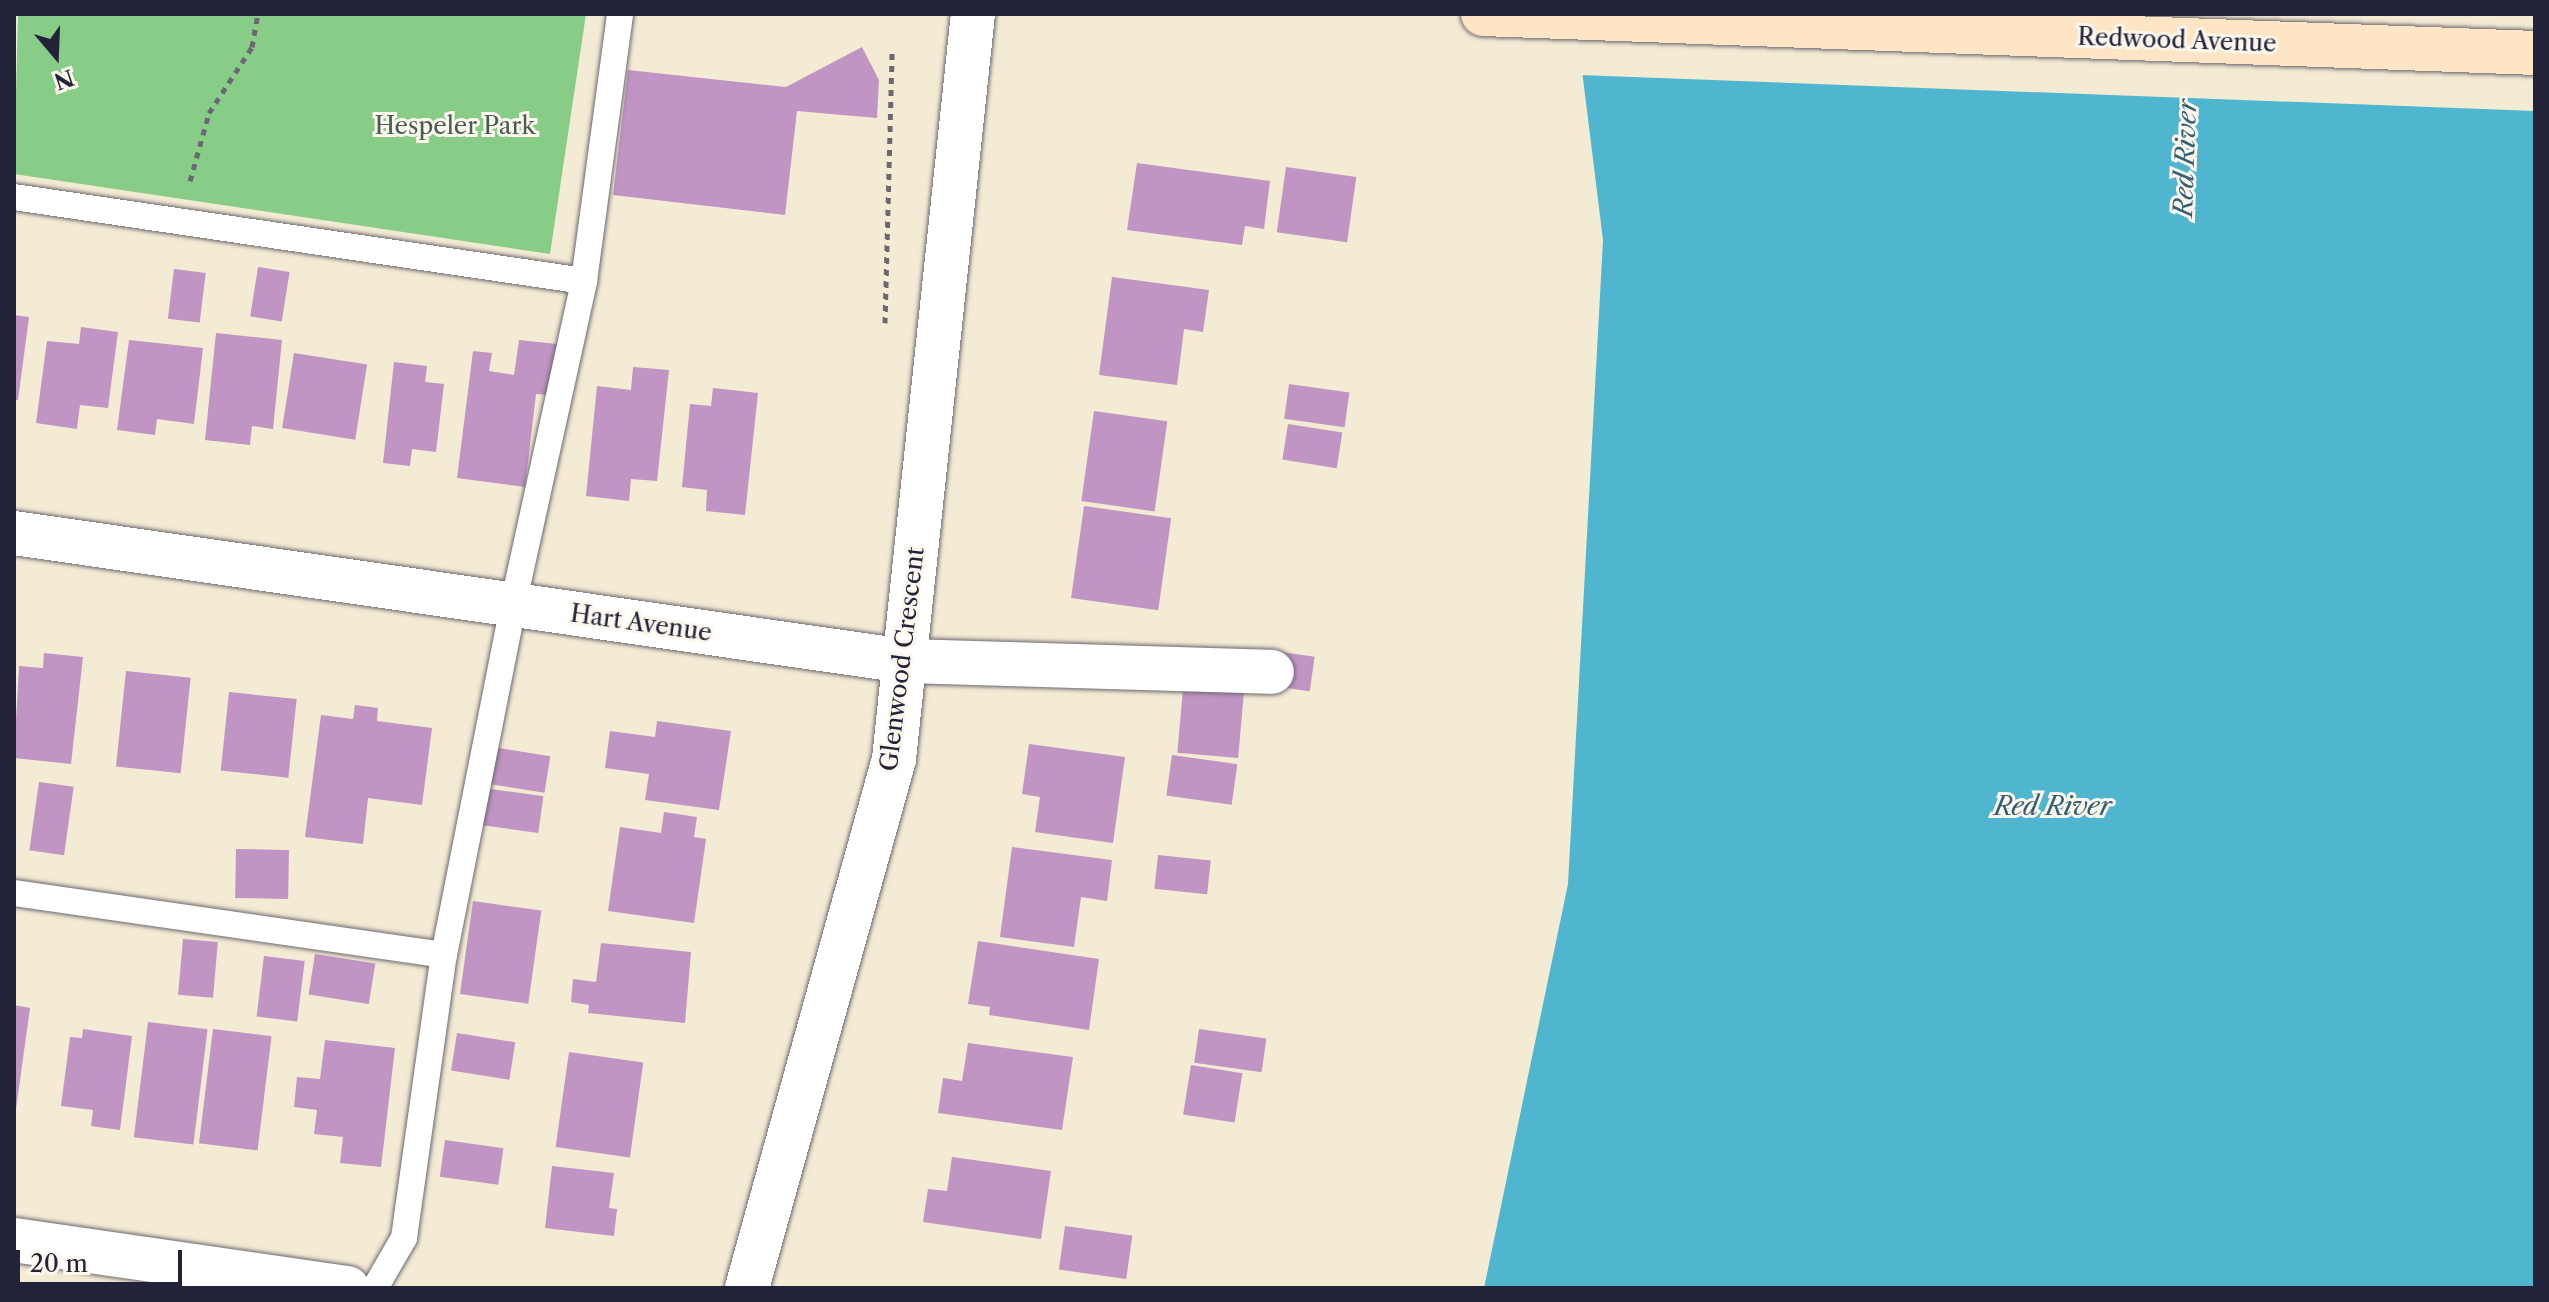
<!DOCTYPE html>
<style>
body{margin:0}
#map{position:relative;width:2549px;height:1302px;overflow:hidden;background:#f4ebd4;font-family:"Libre Caslon Text",serif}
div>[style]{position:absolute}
.green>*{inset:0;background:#88cd87}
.water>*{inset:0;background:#50b6cf}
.pier>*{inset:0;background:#f4ebd4}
.building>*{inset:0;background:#c094c3;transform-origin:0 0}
.path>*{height:5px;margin-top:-2.5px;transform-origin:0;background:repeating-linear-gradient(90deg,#6c6871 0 6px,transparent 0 12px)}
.roads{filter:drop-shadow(0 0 2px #6c6871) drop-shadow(0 0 2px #6c6871)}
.service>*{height:26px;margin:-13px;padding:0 13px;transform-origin:13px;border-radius:13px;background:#fff}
.minor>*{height:44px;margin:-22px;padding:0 22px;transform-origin:22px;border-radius:22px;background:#fff}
.secondary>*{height:44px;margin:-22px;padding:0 22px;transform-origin:22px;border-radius:22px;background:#fde5c5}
span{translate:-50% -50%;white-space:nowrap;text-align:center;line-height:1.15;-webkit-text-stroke:6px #fbf7ec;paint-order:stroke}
.street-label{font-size:24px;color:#22223b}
.park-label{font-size:24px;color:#465e56}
.water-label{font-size:26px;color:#345d76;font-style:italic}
.frame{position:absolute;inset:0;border:16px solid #22223b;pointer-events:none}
.north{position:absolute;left:16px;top:16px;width:80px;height:80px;-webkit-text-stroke:6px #fbf7ec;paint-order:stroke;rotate:161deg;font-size:22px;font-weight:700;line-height:32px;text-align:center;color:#22223b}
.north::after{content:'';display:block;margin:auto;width:28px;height:36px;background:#22223b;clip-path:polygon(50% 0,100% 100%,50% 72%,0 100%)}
.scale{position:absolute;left:16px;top:1250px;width:166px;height:36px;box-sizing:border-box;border:4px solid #22223b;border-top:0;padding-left:10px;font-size:24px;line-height:28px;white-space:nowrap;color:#22223b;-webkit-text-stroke:6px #fbf7ec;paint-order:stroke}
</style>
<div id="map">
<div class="green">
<i style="clip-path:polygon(18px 14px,586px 14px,550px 254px,14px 174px)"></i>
</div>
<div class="water">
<i style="clip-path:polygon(1575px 14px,2535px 14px,2535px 1288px,1484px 1288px,1568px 884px,1603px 240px)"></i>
</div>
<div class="pier">
<i style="clip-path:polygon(1571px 14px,2535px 14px,2535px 111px,1579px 75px)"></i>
</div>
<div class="building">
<i style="clip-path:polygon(862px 47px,879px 80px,877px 118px,797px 111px,785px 215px,613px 195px,628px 70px,786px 87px)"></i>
<i style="clip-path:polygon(1137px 163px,1270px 181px,1264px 229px,1245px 226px,1242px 245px,1127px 230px)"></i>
<i style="left:1286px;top:167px;width:71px;height:66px;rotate:8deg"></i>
<i style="left:258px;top:267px;width:32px;height:50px;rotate:9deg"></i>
<i style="left:174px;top:269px;width:32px;height:50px;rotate:7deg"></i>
<i style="clip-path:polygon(1112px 277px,1209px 290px,1203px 332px,1184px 329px,1177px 385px,1099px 375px)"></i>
<i style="clip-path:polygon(14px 315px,29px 317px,18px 400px,14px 400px)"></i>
<i style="clip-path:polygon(81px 327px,118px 332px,108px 408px,80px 405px,77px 429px,36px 423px,47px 341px,79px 344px)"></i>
<i style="clip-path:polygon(216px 333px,282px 340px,273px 429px,252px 426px,250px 445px,205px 440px)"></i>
<i style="clip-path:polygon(129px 340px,203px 348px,194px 424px,157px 419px,155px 435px,117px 430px)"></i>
<i style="clip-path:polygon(519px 340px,557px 344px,550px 395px,536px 394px,525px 487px,457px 478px,473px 351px,492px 353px,489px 371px,514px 375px)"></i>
<i style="left:294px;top:353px;width:74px;height:76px;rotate:9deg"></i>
<i style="clip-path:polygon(394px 362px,427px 366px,425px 382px,444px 384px,436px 452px,412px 449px,410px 466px,383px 463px)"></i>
<i style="clip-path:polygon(633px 367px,669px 370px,657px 481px,631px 479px,629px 501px,586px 496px,597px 386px,631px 390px)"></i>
<i style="left:1289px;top:384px;width:61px;height:35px;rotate:8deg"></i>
<i style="clip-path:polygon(713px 388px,758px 393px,745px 515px,706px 511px,707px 490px,682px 487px,690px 404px,711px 406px)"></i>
<i style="left:1094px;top:411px;width:74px;height:91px;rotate:8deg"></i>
<i style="left:1288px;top:424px;width:55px;height:36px;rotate:9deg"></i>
<i style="left:1084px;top:506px;width:88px;height:93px;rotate:8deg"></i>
<i style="left:1274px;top:651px;width:41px;height:35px;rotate:8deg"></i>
<i style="clip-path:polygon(44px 653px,83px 657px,71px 764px,14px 758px,19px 666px,43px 668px)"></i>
<i style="left:126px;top:671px;width:65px;height:96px;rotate:6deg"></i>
<i style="left:1184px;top:677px;width:61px;height:76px;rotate:5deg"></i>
<i style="left:229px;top:692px;width:68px;height:79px;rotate:6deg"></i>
<i style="clip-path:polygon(355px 705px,378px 708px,377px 721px,432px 728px,422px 805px,368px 798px,363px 844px,305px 837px,321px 715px,353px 719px)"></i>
<i style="clip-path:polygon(657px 721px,731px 731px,719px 810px,645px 800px,649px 774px,605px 768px,610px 731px,655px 737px)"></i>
<i style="clip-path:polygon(1029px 744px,1125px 757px,1113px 843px,1035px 832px,1040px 797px,1022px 794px)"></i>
<i style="left:492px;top:747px;width:59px;height:37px;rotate:9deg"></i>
<i style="left:1172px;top:755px;width:66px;height:41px;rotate:8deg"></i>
<i style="left:39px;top:782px;width:35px;height:69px;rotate:8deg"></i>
<i style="left:484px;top:788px;width:60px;height:37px;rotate:8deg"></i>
<i style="clip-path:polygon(664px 812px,697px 817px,694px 837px,706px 839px,694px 923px,608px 911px,620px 827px,661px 833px)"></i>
<i style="clip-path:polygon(1012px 847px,1112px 860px,1107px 901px,1081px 897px,1074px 947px,1000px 937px)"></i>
<i style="left:236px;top:849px;width:53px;height:49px;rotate:1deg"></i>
<i style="left:1158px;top:855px;width:53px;height:34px;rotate:6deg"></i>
<i style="left:473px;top:901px;width:69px;height:94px;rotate:8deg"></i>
<i style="left:183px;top:939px;width:35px;height:56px;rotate:5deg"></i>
<i style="clip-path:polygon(978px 941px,1099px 959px,1089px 1030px,989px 1015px,990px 1007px,968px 1004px)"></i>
<i style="clip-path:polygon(601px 943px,691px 952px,685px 1023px,588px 1013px,589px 1005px,571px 1002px,573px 979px,596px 982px)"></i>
<i style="left:315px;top:954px;width:61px;height:41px;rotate:9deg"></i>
<i style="left:264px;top:956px;width:41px;height:61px;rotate:7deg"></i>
<i style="clip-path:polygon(14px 1005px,30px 1008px,16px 1109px,14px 1109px)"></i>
<i style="left:148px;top:1022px;width:60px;height:116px;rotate:7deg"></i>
<i style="clip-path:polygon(83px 1029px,132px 1036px,120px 1130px,91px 1126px,93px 1110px,61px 1106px,70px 1037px,82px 1038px)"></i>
<i style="left:213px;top:1029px;width:59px;height:115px;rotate:7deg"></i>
<i style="left:1199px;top:1029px;width:68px;height:34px;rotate:8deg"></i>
<i style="left:457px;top:1033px;width:59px;height:38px;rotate:9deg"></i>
<i style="clip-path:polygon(325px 1040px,395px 1048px,381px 1167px,340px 1163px,343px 1137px,314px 1134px,317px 1110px,294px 1107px,297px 1077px,320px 1079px)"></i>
<i style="clip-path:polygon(968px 1043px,1073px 1057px,1062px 1130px,938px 1113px,943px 1078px,962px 1081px)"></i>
<i style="left:569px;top:1052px;width:75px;height:96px;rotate:8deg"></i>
<i style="left:1191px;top:1065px;width:52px;height:50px;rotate:9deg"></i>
<i style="left:445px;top:1140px;width:59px;height:37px;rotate:8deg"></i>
<i style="clip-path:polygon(952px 1157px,1051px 1171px,1041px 1239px,923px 1222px,928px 1189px,947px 1191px)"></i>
<i style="clip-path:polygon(552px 1166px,614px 1173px,609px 1208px,617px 1209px,614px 1236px,545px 1228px)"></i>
<i style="left:1065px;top:1226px;width:68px;height:44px;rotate:8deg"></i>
</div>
<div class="path">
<i style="left:190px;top:181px;width:71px;rotate:-74.4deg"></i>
<i style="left:209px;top:113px;width:79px;rotate:-56.9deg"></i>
<i style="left:252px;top:47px;width:34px;rotate:-80deg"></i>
<i style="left:885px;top:323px;width:274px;rotate:-88.5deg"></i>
</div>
<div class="roads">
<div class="service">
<i style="left:14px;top:197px;width:576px;rotate:8.38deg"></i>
<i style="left:14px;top:893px;width:434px;rotate:8.2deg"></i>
<i style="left:375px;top:1288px;width:58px;rotate:-59.9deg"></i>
<i style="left:404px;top:1238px;width:286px;rotate:-82deg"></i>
<i style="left:444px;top:955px;width:357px;rotate:-78.8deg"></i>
<i style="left:513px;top:605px;width:332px;rotate:-77.6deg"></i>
<i style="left:584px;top:281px;width:269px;rotate:-82.3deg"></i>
</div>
<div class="minor">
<i style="left:14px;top:533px;width:899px;rotate:8.18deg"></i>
<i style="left:904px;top:661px;width:368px;rotate:1.7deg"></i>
<i style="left:14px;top:1240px;width:337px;rotate:8.2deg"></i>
<i style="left:747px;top:1288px;width:549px;rotate:-74.47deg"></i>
<i style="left:894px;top:759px;width:749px;rotate:-83.95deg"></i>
</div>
<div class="secondary">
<i style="left:1483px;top:14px;width:1053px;rotate:2.12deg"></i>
</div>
</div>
<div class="street-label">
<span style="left:2177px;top:40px;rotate:2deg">Redwood Avenue</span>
<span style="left:641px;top:623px;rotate:8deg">Hart Avenue</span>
<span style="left:902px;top:659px;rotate:-83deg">Glenwood Crescent</span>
</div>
<div class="park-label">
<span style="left:455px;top:126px">Hespeler Park</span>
</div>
<div class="water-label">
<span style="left:2186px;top:158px;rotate:-88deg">Red River</span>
<span style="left:2053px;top:807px">Red River</span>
</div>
<div class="frame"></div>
<div class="north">N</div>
<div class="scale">20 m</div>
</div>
